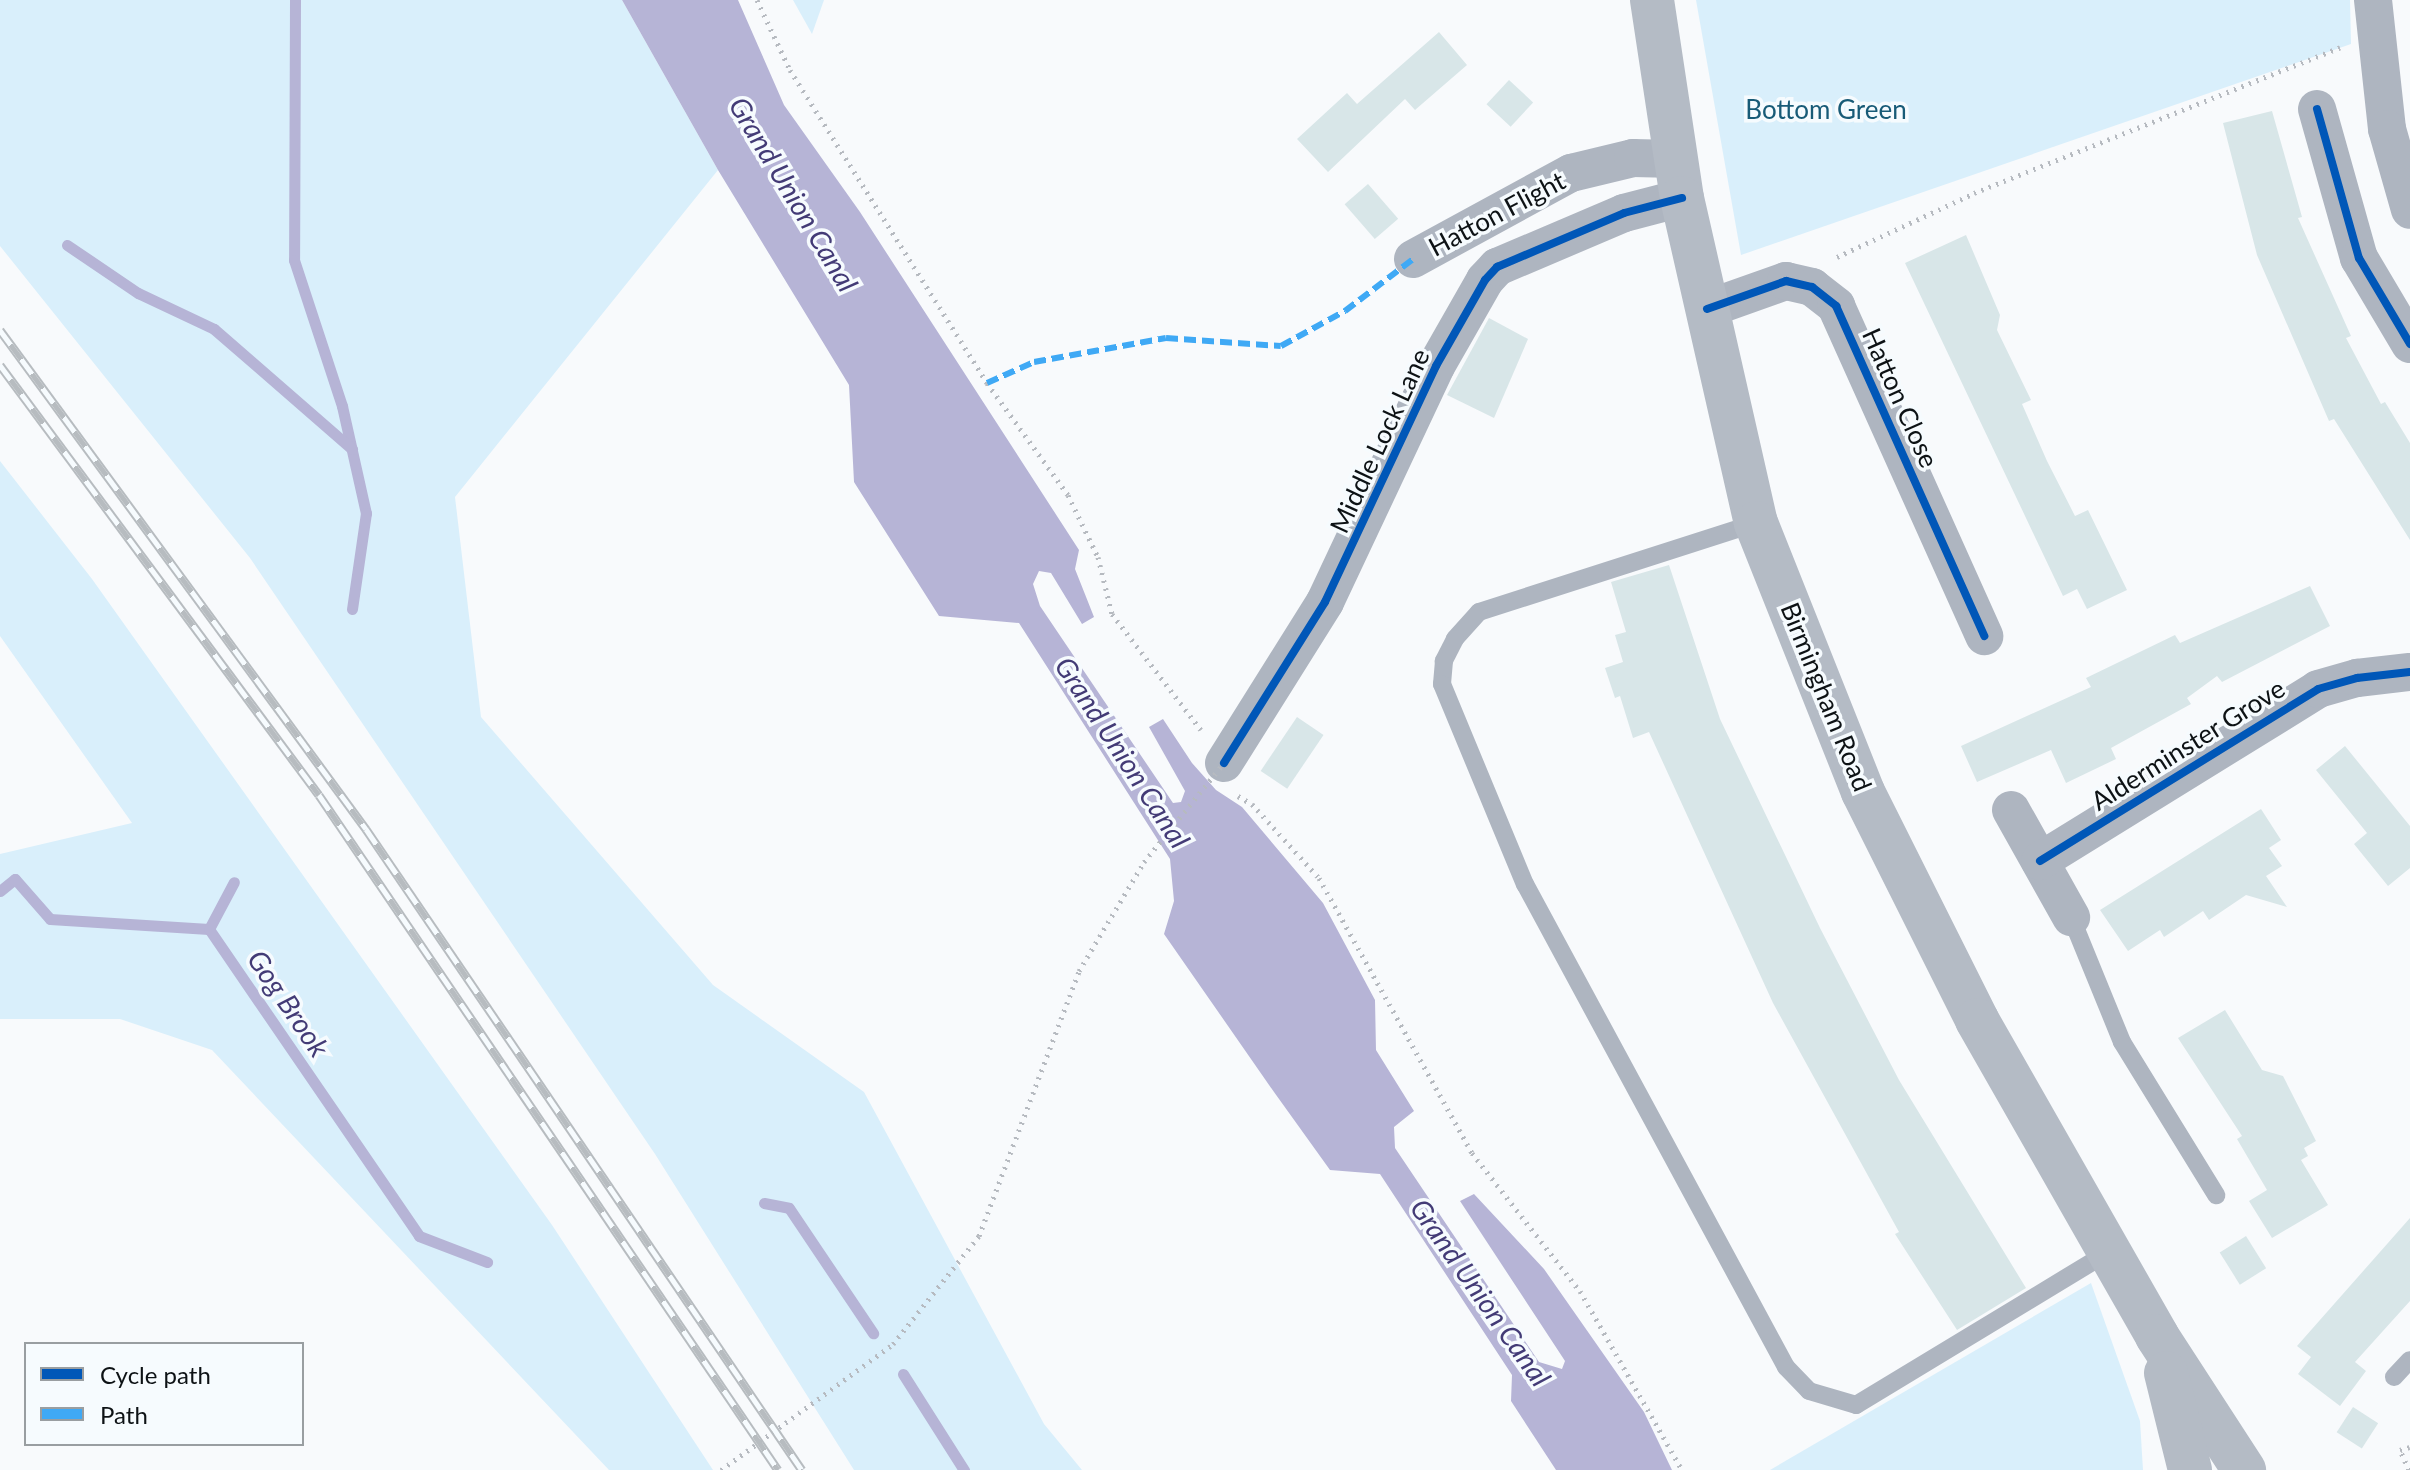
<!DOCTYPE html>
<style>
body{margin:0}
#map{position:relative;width:2410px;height:1470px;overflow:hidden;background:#f8fafc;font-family:Lato,sans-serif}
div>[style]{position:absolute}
.green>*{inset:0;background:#d9effb}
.water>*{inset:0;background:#b6b4d6}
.stream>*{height:11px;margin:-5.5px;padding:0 5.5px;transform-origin:5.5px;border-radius:5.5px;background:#b6b4d6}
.building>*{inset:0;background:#d8e6e8;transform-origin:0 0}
.path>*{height:5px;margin-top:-2.5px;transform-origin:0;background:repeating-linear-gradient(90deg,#b6bac0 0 2px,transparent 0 8px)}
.lane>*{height:18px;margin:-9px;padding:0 9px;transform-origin:9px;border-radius:9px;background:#aeb5c0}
.street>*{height:38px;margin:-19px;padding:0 19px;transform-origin:19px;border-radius:19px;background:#aeb5c0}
.highway>*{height:44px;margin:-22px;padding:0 22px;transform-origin:22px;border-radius:22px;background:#b4bbc5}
.rail>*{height:9px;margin-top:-4.5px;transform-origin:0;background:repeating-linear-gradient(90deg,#f6fbfe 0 18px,#b7bcc0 0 36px);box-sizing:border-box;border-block:2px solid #b7bcc0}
.path-bridge>*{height:5px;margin-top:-2.5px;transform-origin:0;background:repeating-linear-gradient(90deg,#b6bac0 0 2px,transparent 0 8px)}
.quiet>*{height:6px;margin-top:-3px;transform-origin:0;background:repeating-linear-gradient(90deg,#3fa9f5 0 12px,transparent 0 18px)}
.cycleway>*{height:8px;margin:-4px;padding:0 4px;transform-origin:4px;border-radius:4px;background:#0057b8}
span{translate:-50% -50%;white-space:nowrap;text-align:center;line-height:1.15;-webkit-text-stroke:7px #f6fbfe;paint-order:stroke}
.park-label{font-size:26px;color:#185b77}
.street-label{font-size:26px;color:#0d1215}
.water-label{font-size:28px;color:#433b76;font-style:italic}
.legend{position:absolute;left:24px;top:1342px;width:280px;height:104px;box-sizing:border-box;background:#f6fbfe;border:2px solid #999ea1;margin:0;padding:10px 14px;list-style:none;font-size:24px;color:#0d1215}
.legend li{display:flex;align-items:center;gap:16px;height:40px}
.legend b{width:40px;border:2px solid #999ea1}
</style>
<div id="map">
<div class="green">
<i style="clip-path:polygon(0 0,622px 0,718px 170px,455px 497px,481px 717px,713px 985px,864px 1092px,1044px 1424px,1082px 1470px,854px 1470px,655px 1154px,250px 558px,0 246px)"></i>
<i style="clip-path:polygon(793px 0,824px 0,812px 34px)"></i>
<i style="clip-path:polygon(1696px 0,2350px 0,2351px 44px,1741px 255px)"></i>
<i style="clip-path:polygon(0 461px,92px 579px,552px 1225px,713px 1470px,609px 1470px,212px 1050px,120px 1019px,0 1019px,0 854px,132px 823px,0 636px)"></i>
<i style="clip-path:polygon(2091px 1283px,2140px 1421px,2143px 1470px,1770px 1470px)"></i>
</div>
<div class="water">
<i style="clip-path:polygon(622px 0,738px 0,784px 105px,860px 212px,1079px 550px,1075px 569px,1094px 617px,1082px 624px,1051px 573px,1039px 571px,1033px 584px,1040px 606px,1173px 803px,1181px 802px,1185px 791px,1149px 727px,1163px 719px,1192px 763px,1216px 790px,1242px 807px,1323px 903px,1375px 1000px,1376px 1050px,1414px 1111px,1394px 1127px,1395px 1148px,1539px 1362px,1562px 1369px,1565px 1361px,1460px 1201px,1474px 1194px,1544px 1269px,1644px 1412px,1672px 1470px,1556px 1470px,1511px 1401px,1512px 1375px,1380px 1174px,1330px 1170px,1274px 1092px,1164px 934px,1174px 901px,1170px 859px,1019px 623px,939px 616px,854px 482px,849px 385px,718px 170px)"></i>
</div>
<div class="stream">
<i style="left:295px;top:0;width:260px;rotate:90.2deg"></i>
<i style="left:294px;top:260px;width:154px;rotate:71.8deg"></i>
<i style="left:342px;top:406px;width:110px;rotate:77.4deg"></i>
<i style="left:366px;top:513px;width:97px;rotate:98.3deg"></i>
<i style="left:67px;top:245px;width:86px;rotate:34.1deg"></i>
<i style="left:138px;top:293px;width:84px;rotate:25.3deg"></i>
<i style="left:214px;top:329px;width:183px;rotate:41deg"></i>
<i style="left:0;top:891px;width:19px;rotate:-39deg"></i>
<i style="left:15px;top:879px;width:53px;rotate:48.8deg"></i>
<i style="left:50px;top:919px;width:159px;rotate:3.6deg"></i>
<i style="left:209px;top:929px;width:372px;rotate:55.6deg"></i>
<i style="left:419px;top:1236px;width:73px;rotate:20.9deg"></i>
<i style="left:209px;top:929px;width:53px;rotate:-62deg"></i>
<i style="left:764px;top:1203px;width:25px;rotate:11deg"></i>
<i style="left:789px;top:1208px;width:151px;rotate:56.1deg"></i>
<i style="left:903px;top:1374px;width:114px;rotate:57.6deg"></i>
</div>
<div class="building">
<i style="clip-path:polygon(1439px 32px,1467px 65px,1415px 110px,1405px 99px,1328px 172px,1297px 139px,1347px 93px,1357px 104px)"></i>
<i style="left:1509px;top:80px;width:33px;height:33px;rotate:43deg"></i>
<i style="clip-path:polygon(2272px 111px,2302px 217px,2298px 218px,2351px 336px,2346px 338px,2381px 404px,2385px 402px,2410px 443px,2410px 540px,2334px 419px,2329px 421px,2257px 255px,2223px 123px)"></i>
<i style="left:1368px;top:184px;width:46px;height:31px;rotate:49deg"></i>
<i style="clip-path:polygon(1966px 235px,2000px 315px,1997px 330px,2031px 400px,2022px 404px,2047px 461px,2075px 516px,2088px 510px,2127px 590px,2087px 609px,2077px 589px,2063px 596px,1905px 263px)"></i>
<i style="clip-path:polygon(1489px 318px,1528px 339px,1494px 418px,1447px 395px)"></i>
<i style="clip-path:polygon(1669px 565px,1720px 719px,1820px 928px,1899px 1080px,2026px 1288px,1957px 1330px,1895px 1234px,1899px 1232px,1773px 1003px,1649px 732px,1633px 738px,1620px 696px,1615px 698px,1605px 668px,1623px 662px,1615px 635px,1626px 632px,1611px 582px)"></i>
<i style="clip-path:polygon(2310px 586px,2330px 626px,2222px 682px,2217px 676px,2187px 698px,2191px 704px,2111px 748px,2116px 759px,2066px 783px,2051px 750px,1977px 782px,1961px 746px,2091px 687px,2086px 678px,2175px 635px,2180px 643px)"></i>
<i style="left:1297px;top:717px;width:32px;height:65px;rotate:34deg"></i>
<i style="clip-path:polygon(2345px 746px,2410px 826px,2410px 868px,2388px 886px,2354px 844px,2367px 833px,2316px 770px)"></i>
<i style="clip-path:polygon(2261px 809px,2281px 840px,2269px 848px,2282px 866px,2266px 876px,2287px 907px,2246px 895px,2209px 920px,2203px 911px,2164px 937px,2160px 930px,2128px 951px,2100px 910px)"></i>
<i style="clip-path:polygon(2225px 1010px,2262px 1070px,2283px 1076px,2316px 1141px,2304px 1148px,2308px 1156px,2301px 1160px,2328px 1205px,2272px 1238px,2249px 1201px,2267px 1190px,2237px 1139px,2242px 1136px,2178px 1038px)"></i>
<i style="clip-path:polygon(2410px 1218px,2410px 1301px,2355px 1362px,2366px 1371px,2340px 1406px,2298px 1374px,2311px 1357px,2297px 1346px)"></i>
<i style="left:2246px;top:1236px;width:38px;height:31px;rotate:58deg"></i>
<i style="left:2353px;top:1407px;width:30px;height:30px;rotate:33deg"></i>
</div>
<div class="path">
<i style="left:757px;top:0;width:77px;rotate:64.8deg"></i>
<i style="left:790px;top:70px;width:370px;rotate:57.8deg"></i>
<i style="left:987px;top:383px;width:138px;rotate:54.1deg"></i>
<i style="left:1068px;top:495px;width:69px;rotate:64.2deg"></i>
<i style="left:1098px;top:557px;width:59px;rotate:76.2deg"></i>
<i style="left:1112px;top:614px;width:146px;rotate:52.5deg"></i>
<i style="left:1837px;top:257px;width:151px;rotate:-25deg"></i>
<i style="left:1974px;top:193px;width:394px;rotate:-21.7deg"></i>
<i style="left:1238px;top:796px;width:16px;rotate:30deg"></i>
<i style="left:1252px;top:804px;width:100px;rotate:47.8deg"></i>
<i style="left:1319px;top:878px;width:315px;rotate:60.9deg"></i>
<i style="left:1472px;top:1153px;width:175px;rotate:52deg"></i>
<i style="left:1580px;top:1291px;width:206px;rotate:60.3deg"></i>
<i style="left:721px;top:1470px;width:213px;rotate:-36.2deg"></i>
<i style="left:893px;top:1344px;width:138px;rotate:-51.5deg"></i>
<i style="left:979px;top:1236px;width:283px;rotate:-69.3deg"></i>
<i style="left:1079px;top:971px;width:127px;rotate:-59.2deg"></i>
<i style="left:2409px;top:1470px;width:22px;rotate:-114deg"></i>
<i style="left:2400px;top:1450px;width:10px;rotate:-17deg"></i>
</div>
<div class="lane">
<i style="left:1756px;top:523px;width:291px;rotate:162.2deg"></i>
<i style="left:1479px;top:612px;width:36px;rotate:132deg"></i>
<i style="left:1455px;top:639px;width:25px;rotate:117deg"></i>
<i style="left:1444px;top:661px;width:23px;rotate:95deg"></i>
<i style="left:1442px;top:684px;width:217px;rotate:67.5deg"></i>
<i style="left:1525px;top:884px;width:549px;rotate:61.61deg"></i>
<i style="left:1786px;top:1367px;width:33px;rotate:46deg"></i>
<i style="left:1809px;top:1391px;width:49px;rotate:16.6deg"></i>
<i style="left:1856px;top:1405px;width:296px;rotate:-31.2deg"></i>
<i style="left:2071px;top:917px;width:135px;rotate:67.8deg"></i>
<i style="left:2122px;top:1042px;width:180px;rotate:58.4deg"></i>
<i style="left:2394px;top:1377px;width:23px;rotate:-47deg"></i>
</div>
<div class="street">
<i style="left:2373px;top:0;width:130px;rotate:83.8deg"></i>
<i style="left:2387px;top:129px;width:84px;rotate:74.1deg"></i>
<i style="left:2317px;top:109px;width:155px;rotate:74.3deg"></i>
<i style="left:2359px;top:258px;width:100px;rotate:59.3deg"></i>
<i style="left:1413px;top:259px;width:180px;rotate:-28.6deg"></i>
<i style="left:1571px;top:173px;width:64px;rotate:-13.6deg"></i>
<i style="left:1633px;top:158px;width:43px;rotate:1.3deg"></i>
<i style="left:1707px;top:309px;width:84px;rotate:-19.5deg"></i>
<i style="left:1786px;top:281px;width:27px;rotate:13deg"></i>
<i style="left:1812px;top:287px;width:31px;rotate:38deg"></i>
<i style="left:1836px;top:306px;width:362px;rotate:65.8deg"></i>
<i style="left:1224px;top:763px;width:190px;rotate:-57.9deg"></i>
<i style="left:1325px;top:602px;width:261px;rotate:-64.8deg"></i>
<i style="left:1436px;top:366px;width:99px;rotate:-60.3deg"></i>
<i style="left:1485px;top:280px;width:18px;rotate:-47deg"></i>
<i style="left:1497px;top:267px;width:138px;rotate:-23deg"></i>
<i style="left:1624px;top:213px;width:60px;rotate:-14.5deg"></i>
<i style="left:2011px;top:810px;width:123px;rotate:60.7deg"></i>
<i style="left:2040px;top:861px;width:327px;rotate:-31.7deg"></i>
<i style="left:2318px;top:689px;width:41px;rotate:-15.8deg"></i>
<i style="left:2357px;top:678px;width:53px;rotate:-6.5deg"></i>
</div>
<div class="highway">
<i style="left:1652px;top:0;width:200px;rotate:81.4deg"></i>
<i style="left:1682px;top:198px;width:333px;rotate:77.2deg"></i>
<i style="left:1756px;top:523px;width:289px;rotate:68.3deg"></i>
<i style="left:1863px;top:792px;width:255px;rotate:63.4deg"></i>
<i style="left:1977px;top:1020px;width:364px;rotate:60.3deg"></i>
<i style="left:2157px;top:1336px;width:160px;rotate:57deg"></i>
<i style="left:2166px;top:1373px;width:100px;rotate:76.1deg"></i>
</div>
<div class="rail">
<i style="left:0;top:330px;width:619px;rotate:53.74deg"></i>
<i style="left:366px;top:829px;width:775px;rotate:55.78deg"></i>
<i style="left:0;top:365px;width:535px;rotate:53.43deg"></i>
<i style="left:319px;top:795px;width:816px;rotate:55.78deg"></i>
</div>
<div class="path-bridge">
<i style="left:1144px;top:862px;width:127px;rotate:-51.1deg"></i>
</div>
<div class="quiet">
<i style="left:987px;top:383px;width:51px;rotate:-24.1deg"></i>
<i style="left:1034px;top:362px;width:134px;rotate:-10.3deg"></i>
<i style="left:1166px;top:338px;width:115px;rotate:4deg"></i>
<i style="left:1281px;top:346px;width:73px;rotate:-28.7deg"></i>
<i style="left:1345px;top:311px;width:86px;rotate:-37.4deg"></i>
</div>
<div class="cycleway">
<i style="left:2317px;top:109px;width:155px;rotate:74.3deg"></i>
<i style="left:2359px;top:258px;width:100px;rotate:59.3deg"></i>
<i style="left:1707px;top:309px;width:84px;rotate:-19.5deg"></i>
<i style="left:1786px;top:281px;width:27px;rotate:13deg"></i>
<i style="left:1812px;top:287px;width:31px;rotate:38deg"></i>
<i style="left:1836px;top:306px;width:362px;rotate:65.8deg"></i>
<i style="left:1224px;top:763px;width:190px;rotate:-57.9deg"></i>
<i style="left:1325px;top:602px;width:261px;rotate:-64.8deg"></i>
<i style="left:1436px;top:366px;width:99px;rotate:-60.3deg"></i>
<i style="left:1485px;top:280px;width:18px;rotate:-47deg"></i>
<i style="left:1497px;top:267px;width:138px;rotate:-23deg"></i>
<i style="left:1624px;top:213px;width:60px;rotate:-14.5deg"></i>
<i style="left:2040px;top:861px;width:327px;rotate:-31.7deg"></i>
<i style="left:2318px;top:689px;width:41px;rotate:-15.8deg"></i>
<i style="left:2357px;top:678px;width:53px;rotate:-6.5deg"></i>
</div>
<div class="park-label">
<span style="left:1826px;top:110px">Bottom Green</span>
</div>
<div class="street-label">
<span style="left:1497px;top:214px;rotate:-28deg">Hatton Flight</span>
<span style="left:1900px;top:398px;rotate:66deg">Hatton Close</span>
<span style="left:1380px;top:441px;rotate:-65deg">Middle Lock Lane</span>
<span style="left:1826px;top:697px;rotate:68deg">Birmingham Road</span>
<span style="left:2188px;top:745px;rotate:-32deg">Alderminster Grove</span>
</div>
<div class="water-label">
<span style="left:794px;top:194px;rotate:59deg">Grand Union Canal</span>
<span style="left:1123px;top:752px;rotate:57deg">Grand Union Canal</span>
<span style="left:289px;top:1003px;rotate:56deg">Gog Brook</span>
<span style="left:1481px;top:1292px;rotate:55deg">Grand Union Canal</span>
</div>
<ul class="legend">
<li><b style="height:10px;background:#0057b8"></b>Cycle path</li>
<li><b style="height:10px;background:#3fa9f5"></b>Path</li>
</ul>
</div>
